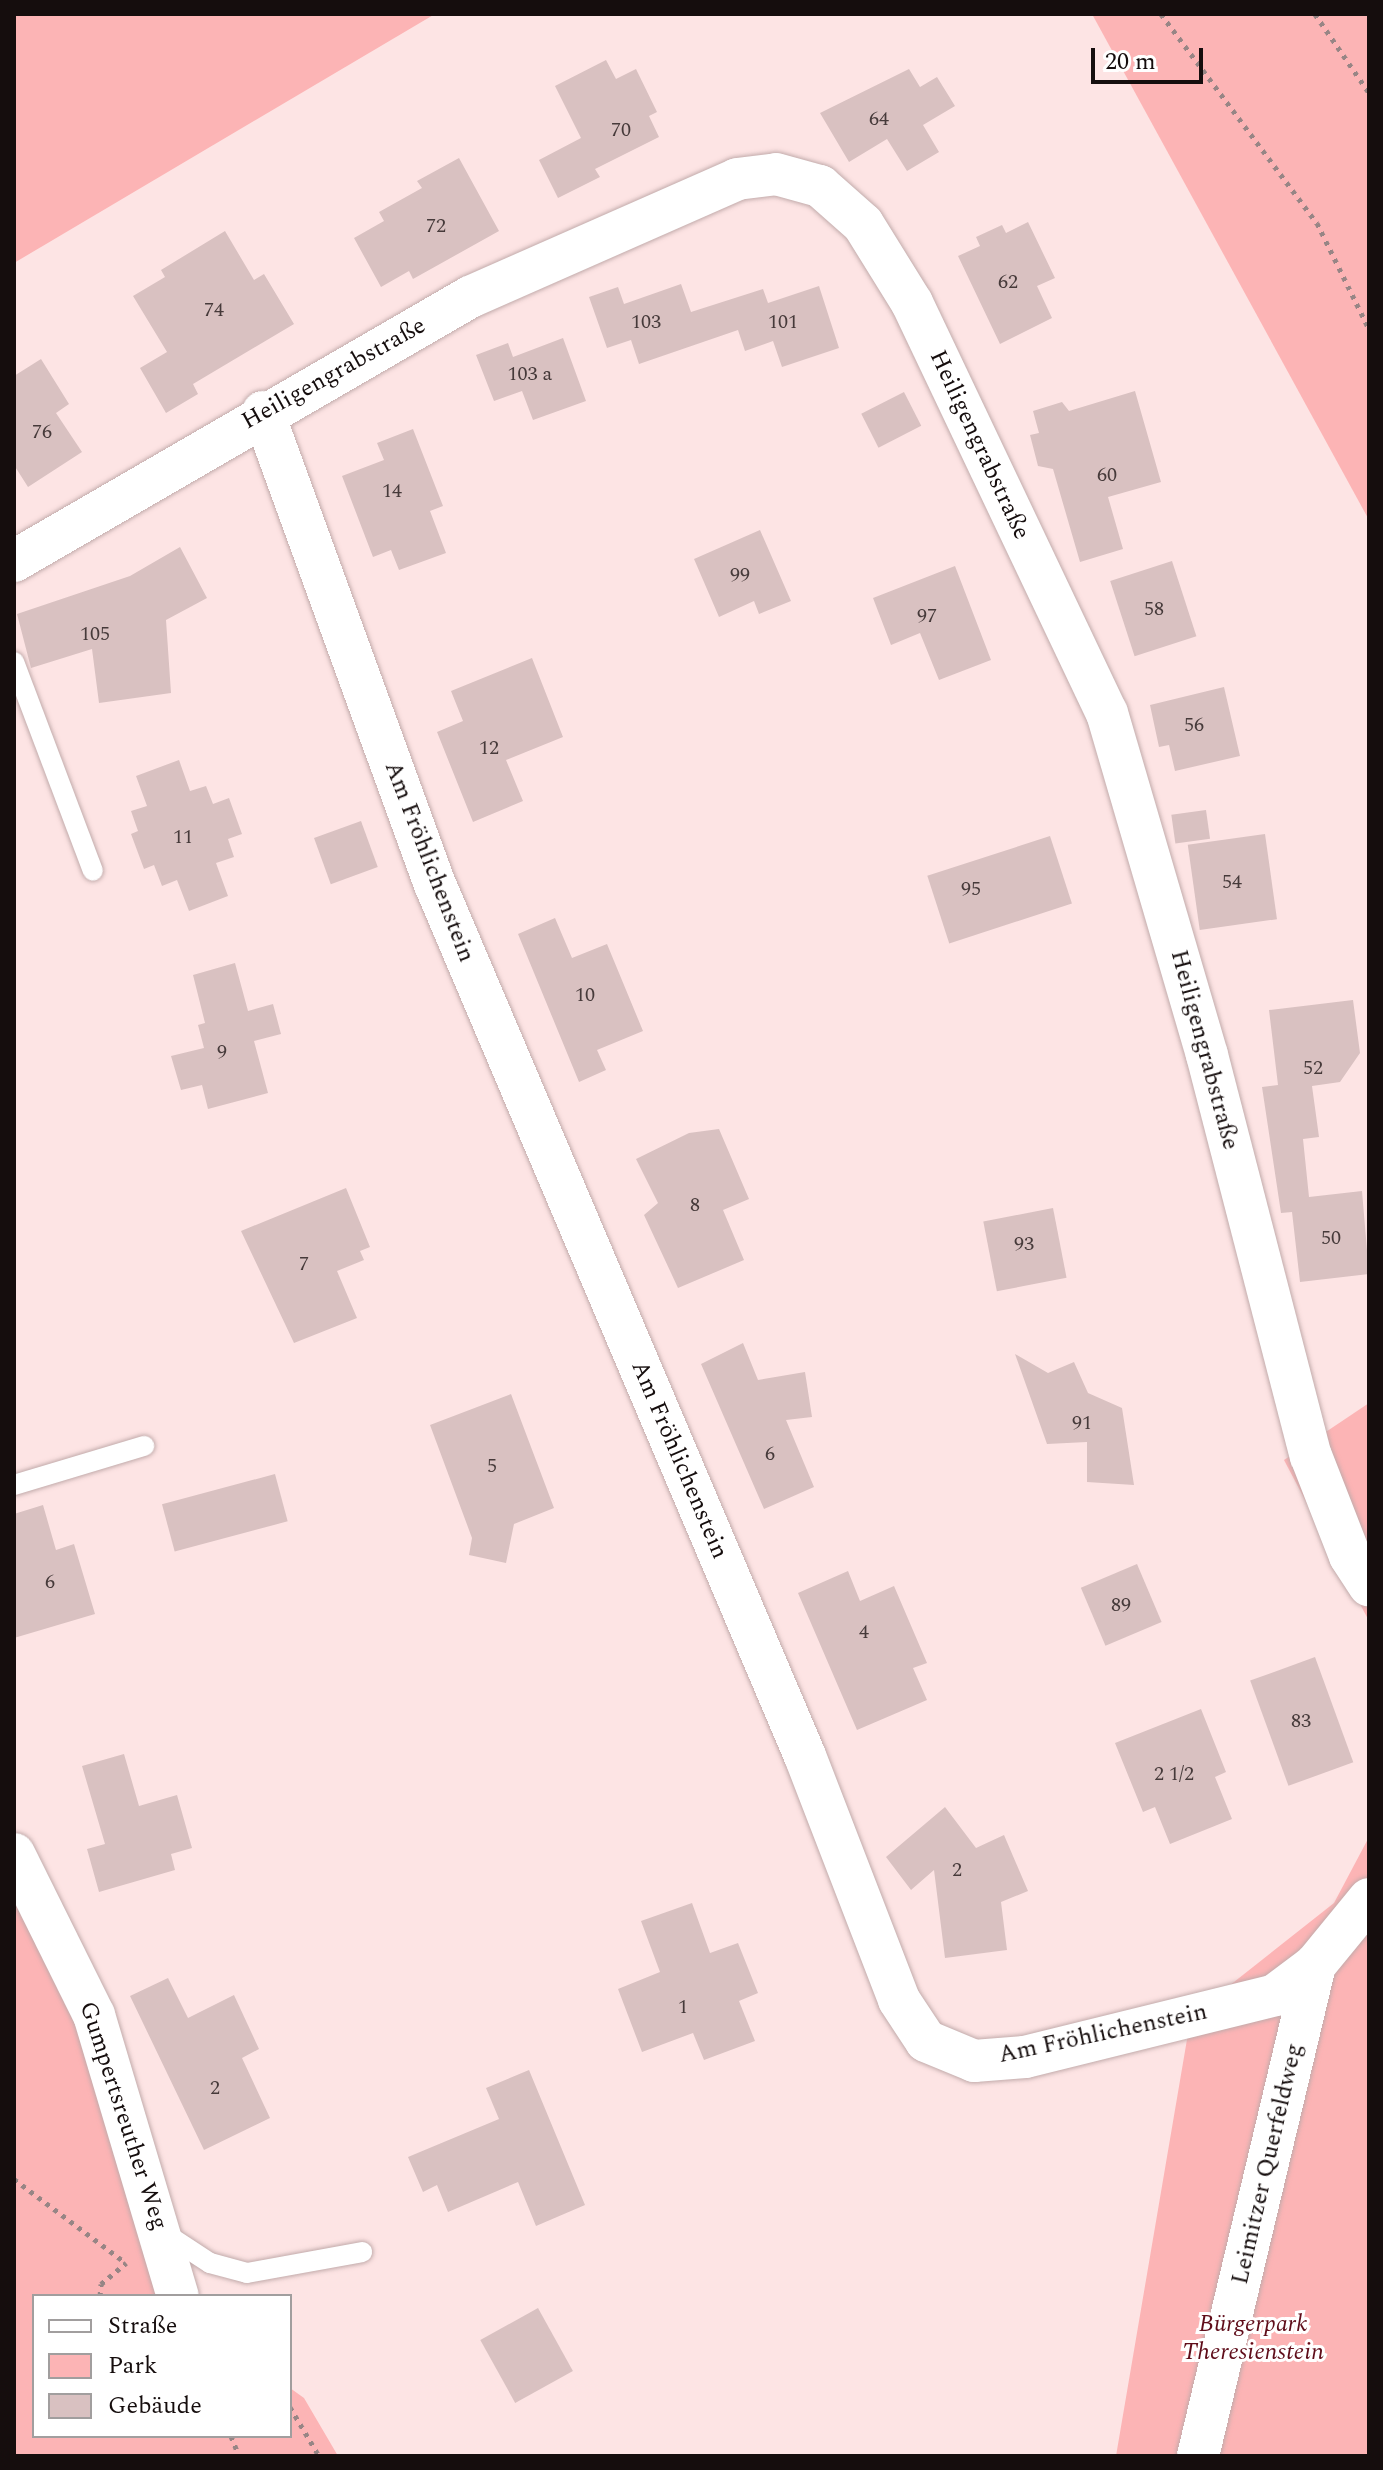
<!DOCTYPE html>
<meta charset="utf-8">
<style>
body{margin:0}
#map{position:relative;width:1383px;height:2470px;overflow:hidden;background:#fde4e4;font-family:Spectral,serif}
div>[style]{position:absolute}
.green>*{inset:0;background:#fcb4b5}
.building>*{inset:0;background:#d9c1c1;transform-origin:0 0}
.path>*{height:5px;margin-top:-2.5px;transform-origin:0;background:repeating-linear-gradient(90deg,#978585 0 4px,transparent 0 10px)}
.roads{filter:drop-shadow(0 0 2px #c2abab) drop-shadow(0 0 2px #c2abab)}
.lane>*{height:20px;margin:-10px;padding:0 10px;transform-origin:10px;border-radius:10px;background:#fff}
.street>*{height:42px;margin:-21px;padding:0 21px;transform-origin:21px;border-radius:21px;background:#fff}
span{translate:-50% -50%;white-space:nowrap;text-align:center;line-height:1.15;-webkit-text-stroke:6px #fff;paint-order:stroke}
.number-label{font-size:20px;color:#463a3a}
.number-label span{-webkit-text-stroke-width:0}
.street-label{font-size:24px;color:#150d0d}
.park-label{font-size:24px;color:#5f0d1a;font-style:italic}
.frame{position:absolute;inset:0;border:16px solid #150d0d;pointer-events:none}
.legend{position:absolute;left:32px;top:2294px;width:260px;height:144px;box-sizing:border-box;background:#fff;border:2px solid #a19e9e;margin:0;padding:10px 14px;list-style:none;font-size:24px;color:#150d0d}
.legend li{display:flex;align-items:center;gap:16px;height:40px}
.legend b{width:40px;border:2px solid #a19e9e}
.scale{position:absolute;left:1091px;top:48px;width:112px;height:36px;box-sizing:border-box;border:4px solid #150d0d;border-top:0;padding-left:10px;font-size:24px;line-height:28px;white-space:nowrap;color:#150d0d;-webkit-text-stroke:6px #fff;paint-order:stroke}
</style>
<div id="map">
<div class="green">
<i style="clip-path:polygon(14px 14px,435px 14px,14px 263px)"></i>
<i style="clip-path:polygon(1092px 14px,1369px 14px,1369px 520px)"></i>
<i style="clip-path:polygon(1369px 1403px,1369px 1621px,1284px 1460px)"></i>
<i style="clip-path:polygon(1369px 1837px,1369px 2456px,1116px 2456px,1191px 2016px,1334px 1903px)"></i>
<i style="clip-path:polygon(14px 1854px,178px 2296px,34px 2296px,34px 2436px,290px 2436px,290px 2388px,304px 2398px,338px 2456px,14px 2456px)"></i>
</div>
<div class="building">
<i style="clip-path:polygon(606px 60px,616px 79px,636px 69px,657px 112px,649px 116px,659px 137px,595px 169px,600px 177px,558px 198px,539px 160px,581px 138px,555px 86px)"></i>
<i style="clip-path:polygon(909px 69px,920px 87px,937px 77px,955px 106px,923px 125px,939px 152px,907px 171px,887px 139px,849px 162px,820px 113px)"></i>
<i style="clip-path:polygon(459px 158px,499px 231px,413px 279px,409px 271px,381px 287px,354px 238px,384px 221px,379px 212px,422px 188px,417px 181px)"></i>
<i style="clip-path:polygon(1028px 222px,1055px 278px,1037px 286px,1052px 318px,1000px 344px,958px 256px,980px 246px,976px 237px,1002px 225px,1006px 233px)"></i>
<i style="clip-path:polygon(225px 231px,254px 280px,264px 274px,294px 324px,193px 384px,198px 394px,166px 413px,140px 368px,167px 352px,133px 296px,165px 277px,161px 270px)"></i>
<i style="clip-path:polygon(681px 284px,691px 312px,763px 289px,768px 303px,819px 286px,839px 348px,782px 367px,773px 341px,745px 351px,738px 330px,639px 364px,631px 340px,607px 348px,589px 297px,618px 287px,624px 304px)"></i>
<i style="clip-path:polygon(563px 338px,586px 401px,533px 420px,522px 391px,494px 401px,476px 355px,508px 343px,513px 357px)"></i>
<i style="clip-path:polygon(41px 359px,69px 404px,56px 413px,82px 452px,28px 487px,14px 465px,14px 376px)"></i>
<i style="clip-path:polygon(1135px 391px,1161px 482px,1108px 497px,1123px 549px,1080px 562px,1053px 469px,1038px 466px,1030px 435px,1039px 433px,1033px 411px,1062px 402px,1069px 411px)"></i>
<i style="left:904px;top:392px;width:38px;height:48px;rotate:63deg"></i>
<i style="clip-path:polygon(413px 429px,443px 506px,430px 511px,446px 553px,399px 570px,391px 550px,373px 557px,342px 476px,384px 460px,377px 443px)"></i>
<i style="clip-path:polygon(760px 530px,791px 601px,759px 614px,754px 601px,719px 617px,694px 559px)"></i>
<i style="clip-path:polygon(180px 547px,207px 598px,166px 620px,171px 693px,99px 703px,92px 649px,31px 668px,17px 614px,130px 576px)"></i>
<i style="left:1172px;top:561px;width:79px;height:65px;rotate:72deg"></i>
<i style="clip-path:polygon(955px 566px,991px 660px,939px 680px,920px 633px,891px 645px,873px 598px)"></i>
<i style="clip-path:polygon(532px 658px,563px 737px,506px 760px,523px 801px,473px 822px,437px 732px,463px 721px,451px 691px)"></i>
<i style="clip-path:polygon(1224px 687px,1240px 756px,1175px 771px,1169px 745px,1159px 747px,1150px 705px)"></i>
<i style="clip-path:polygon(179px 760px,190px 791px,206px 786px,213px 804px,229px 798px,242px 834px,228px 839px,234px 857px,216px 863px,228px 896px,189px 911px,177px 880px,162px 886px,154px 865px,144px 869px,131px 834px,138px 831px,131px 811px,147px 806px,136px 776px)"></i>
<i style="left:1206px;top:810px;width:29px;height:35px;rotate:82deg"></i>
<i style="left:361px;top:821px;width:49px;height:50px;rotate:70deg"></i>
<i style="left:1265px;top:834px;width:86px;height:78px;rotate:82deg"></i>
<i style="left:1050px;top:836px;width:71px;height:129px;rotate:72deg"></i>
<i style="clip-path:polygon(555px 918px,572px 958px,607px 944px,643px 1031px,597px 1050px,606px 1070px,579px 1082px,518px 934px)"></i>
<i style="clip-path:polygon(235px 963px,248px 1011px,273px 1004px,281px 1034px,254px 1041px,268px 1093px,208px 1109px,202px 1085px,181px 1090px,171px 1056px,204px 1048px,198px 1025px,205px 1023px,193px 975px)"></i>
<i style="clip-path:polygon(1353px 1000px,1360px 1053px,1340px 1082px,1312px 1086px,1319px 1137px,1303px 1139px,1309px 1197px,1362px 1191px,1369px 1274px,1300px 1282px,1292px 1212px,1281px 1213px,1262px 1087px,1278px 1085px,1269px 1010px)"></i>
<i style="clip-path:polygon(719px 1129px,749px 1199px,723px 1210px,744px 1260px,678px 1288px,644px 1215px,658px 1203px,636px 1159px,689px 1133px)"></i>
<i style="clip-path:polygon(346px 1188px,370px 1247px,360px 1251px,364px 1260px,337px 1271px,357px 1318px,294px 1343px,241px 1231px)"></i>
<i style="left:1053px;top:1208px;width:71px;height:71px;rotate:79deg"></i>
<i style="clip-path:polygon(743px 1343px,758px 1380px,805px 1372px,812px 1417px,786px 1420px,814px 1487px,764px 1509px,701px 1364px)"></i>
<i style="clip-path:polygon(1015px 1354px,1048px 1373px,1074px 1362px,1088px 1393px,1122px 1408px,1134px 1485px,1087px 1482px,1087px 1442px,1047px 1444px)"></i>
<i style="clip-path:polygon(511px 1394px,554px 1508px,514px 1524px,506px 1563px,469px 1555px,472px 1538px,430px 1425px)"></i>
<i style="left:275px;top:1474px;width:49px;height:117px;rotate:75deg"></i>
<i style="clip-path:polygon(43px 1505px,56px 1550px,74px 1544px,95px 1614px,14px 1638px,14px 1514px)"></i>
<i style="left:1137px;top:1564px;width:63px;height:61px;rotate:67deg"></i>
<i style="clip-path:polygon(848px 1571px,860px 1601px,894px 1586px,927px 1663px,913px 1668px,927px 1700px,857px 1730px,798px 1593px)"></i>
<i style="left:1315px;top:1657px;width:112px;height:69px;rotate:70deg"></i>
<i style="clip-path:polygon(1201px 1709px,1226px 1772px,1215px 1777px,1232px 1819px,1170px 1844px,1155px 1807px,1143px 1812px,1115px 1743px)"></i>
<i style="clip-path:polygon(124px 1754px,139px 1806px,177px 1795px,192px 1848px,171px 1854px,175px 1870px,99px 1892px,87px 1849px,105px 1844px,82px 1766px)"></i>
<i style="clip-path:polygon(945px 1807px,976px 1848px,1004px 1835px,1028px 1891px,1001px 1902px,1007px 1950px,945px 1958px,934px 1870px,911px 1890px,886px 1857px)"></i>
<i style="clip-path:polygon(692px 1903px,710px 1953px,738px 1943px,758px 1993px,739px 2001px,755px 2041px,704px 2060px,693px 2033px,642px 2052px,618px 1989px,660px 1972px,641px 1921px)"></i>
<i style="clip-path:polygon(168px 1978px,188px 2018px,234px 1995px,259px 2049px,242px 2058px,270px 2118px,204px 2150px,130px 1996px)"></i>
<i style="clip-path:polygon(529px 2070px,585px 2205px,536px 2226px,518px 2182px,448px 2212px,437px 2185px,423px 2192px,408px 2157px,499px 2119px,486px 2088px)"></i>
<i style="left:538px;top:2308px;width:72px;height:66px;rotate:61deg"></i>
</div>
<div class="path">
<i style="left:1161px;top:14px;width:261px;rotate:53.3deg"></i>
<i style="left:1317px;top:223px;width:118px;rotate:63.9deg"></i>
<i style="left:1315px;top:14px;width:96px;rotate:55.6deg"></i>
<i style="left:14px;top:2179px;width:140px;rotate:36.9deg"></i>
<i style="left:100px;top:2296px;width:12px;rotate:-85deg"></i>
<i style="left:101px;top:2284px;width:33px;rotate:-40deg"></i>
<i style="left:290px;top:2407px;width:57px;rotate:59.4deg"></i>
<i style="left:231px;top:2436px;width:22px;rotate:68deg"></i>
</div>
<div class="roads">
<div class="lane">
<i style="left:14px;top:662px;width:223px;rotate:69.3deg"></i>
<i style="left:14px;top:1485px;width:136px;rotate:-16.7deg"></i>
<i style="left:164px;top:2233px;width:55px;rotate:33.1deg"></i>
<i style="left:210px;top:2263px;width:38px;rotate:15deg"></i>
<i style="left:247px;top:2273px;width:117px;rotate:-10.3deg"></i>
</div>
<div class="street">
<i style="left:263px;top:412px;width:500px;rotate:70.01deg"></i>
<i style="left:434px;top:882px;width:949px;rotate:67deg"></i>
<i style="left:805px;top:1756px;width:261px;rotate:68.9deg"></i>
<i style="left:899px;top:2000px;width:49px;rotate:56.6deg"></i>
<i style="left:926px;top:2041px;width:52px;rotate:22.6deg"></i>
<i style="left:974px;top:2061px;width:51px;rotate:-4.5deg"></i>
<i style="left:1025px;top:2057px;width:258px;rotate:-13.9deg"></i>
<i style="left:1275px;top:1995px;width:50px;rotate:-36.9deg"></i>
<i style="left:1315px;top:1965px;width:85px;rotate:-50.7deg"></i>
<i style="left:14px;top:561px;width:527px;rotate:-30.07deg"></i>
<i style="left:470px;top:297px;width:292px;rotate:-23.8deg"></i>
<i style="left:737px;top:179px;width:39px;rotate:-7deg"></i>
<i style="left:776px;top:174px;width:46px;rotate:15.3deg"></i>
<i style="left:820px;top:186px;width:57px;rotate:41.5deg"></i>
<i style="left:863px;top:224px;width:93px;rotate:58.2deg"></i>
<i style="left:912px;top:303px;width:454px;rotate:64.6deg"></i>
<i style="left:1107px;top:713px;width:356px;rotate:73.7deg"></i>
<i style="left:1207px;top:1055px;width:414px;rotate:75.5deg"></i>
<i style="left:1311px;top:1456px;width:107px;rotate:68.7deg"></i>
<i style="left:1350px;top:1556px;width:35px;rotate:57deg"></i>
<i style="left:14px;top:1854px;width:180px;rotate:63.6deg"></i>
<i style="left:94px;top:2015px;width:293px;rotate:73.4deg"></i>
<i style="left:1198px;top:2456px;width:505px;rotate:-76.6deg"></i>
</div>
</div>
<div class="number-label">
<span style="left:879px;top:119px">64</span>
<span style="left:621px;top:130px">70</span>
<span style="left:436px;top:226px">72</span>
<span style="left:1008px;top:282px">62</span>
<span style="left:214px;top:310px">74</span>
<span style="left:646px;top:322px">103</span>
<span style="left:783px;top:322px">101</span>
<span style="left:530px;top:374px">103 a</span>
<span style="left:42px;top:432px">76</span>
<span style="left:1107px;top:475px">60</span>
<span style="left:392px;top:491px">14</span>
<span style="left:740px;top:575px">99</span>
<span style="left:1154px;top:609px">58</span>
<span style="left:927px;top:616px">97</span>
<span style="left:95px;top:634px">105</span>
<span style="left:1194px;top:725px">56</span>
<span style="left:489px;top:748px">12</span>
<span style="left:183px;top:837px">11</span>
<span style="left:1232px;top:882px">54</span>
<span style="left:971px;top:889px">95</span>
<span style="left:585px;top:995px">10</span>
<span style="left:222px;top:1052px">9</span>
<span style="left:1313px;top:1068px">52</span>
<span style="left:695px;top:1205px">8</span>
<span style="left:1331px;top:1238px">50</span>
<span style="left:1024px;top:1244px">93</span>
<span style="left:304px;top:1264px">7</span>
<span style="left:1082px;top:1423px">91</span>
<span style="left:770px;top:1454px">6</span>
<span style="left:492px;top:1466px">5</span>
<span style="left:50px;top:1582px">6</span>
<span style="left:1121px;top:1605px">89</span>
<span style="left:864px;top:1632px">4</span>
<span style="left:1301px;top:1721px">83</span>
<span style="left:1174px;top:1774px">2 1/2</span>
<span style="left:957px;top:1870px">2</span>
<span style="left:683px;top:2007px">1</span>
<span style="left:215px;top:2088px">2</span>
</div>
<div class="street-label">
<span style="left:334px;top:374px;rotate:-29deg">Heiligengrabstraße</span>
<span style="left:979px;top:445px;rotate:65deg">Heiligengrabstraße</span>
<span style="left:429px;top:862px;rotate:69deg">Am Fröhlichenstein</span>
<span style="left:1204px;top:1050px;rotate:75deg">Heiligengrabstraße</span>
<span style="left:679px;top:1460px;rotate:67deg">Am Fröhlichenstein</span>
<span style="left:1103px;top:2034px;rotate:-12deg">Am Fröhlichenstein</span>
<span style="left:123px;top:2116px;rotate:72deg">Gumpertsreuther Weg</span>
<span style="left:1268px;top:2164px;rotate:-77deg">Leimitzer Querfeldweg</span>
</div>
<div class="park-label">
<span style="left:1253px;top:2339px">Bürgerpark<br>Theresienstein</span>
</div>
<div class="frame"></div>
<ul class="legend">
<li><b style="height:10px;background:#fff"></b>Straße</li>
<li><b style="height:22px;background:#fcb4b5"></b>Park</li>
<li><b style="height:22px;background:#d9c1c1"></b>Gebäude</li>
</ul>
<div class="scale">20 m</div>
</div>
